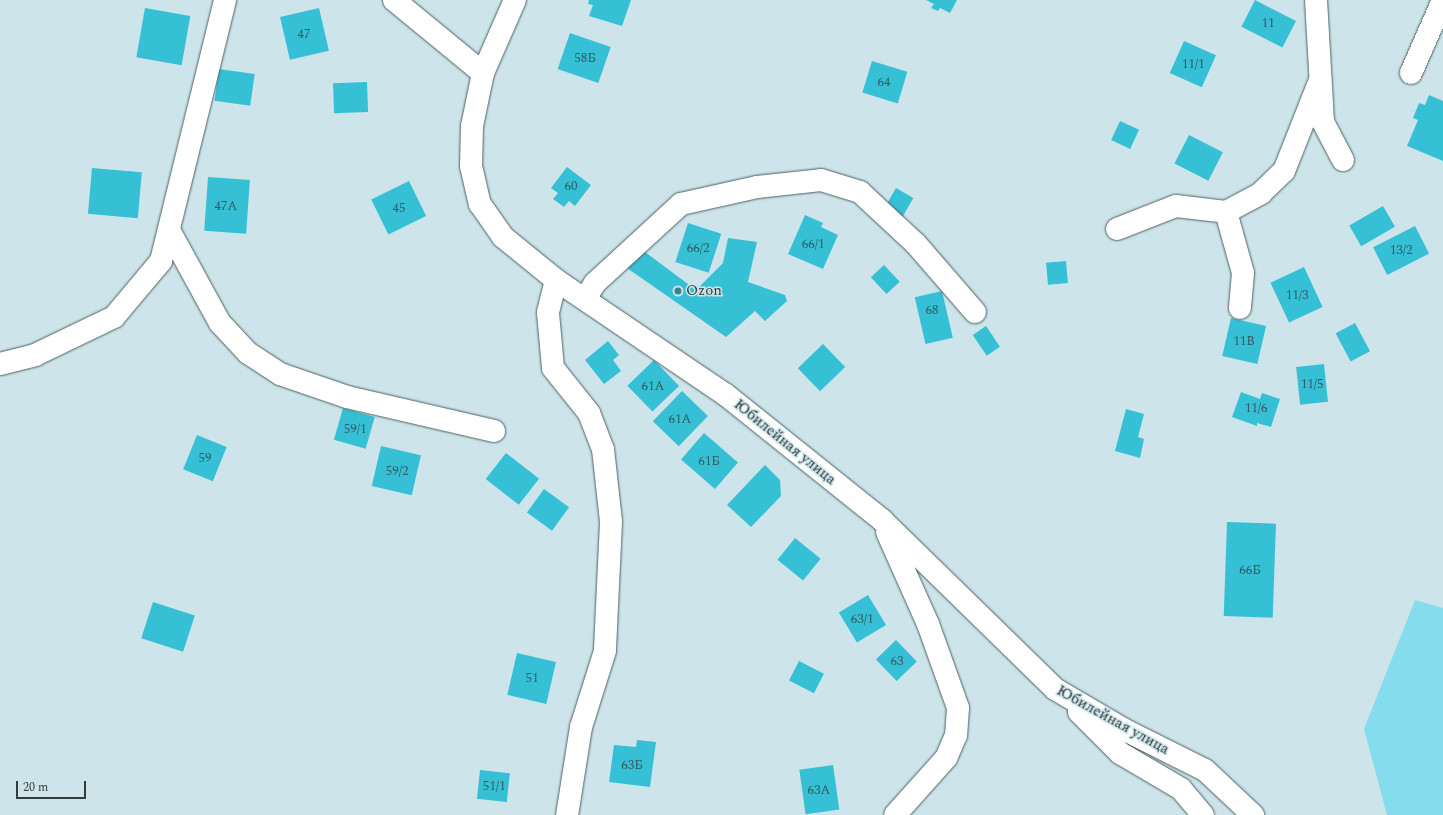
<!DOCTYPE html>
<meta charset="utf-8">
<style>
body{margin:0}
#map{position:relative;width:1443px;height:815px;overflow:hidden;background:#cde5ea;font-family:Spectral,serif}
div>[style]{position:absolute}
.green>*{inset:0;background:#85dcec}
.building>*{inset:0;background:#36c0d5;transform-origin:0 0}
.roads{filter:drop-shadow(0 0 1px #4b6064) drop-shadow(0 0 1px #4b6064)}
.minor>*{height:22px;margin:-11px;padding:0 11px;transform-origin:11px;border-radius:11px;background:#fff}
.dots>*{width:11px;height:11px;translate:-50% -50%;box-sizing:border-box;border:2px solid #cde5ea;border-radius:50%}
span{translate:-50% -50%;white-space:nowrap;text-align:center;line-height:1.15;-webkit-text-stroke:3px #cde5ea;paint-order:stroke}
.number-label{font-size:13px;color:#335d63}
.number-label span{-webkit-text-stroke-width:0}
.poi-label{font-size:15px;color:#323c3d}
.left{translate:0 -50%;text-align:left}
.street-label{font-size:15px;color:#323c3d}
.scale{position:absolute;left:16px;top:781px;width:70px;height:18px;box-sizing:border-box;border:2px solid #323c3d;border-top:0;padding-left:5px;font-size:12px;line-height:14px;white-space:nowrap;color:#323c3d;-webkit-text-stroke:3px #cde5ea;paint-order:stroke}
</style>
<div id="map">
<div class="green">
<i style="clip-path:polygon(1415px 600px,1443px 608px,1443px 815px,1387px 815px,1364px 729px)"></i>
</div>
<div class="building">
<i style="clip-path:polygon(589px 0,631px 0,622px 26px,589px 16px,593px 5px,588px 4px)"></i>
<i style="clip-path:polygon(926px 0,957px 0,950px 13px,940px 8px,938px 11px,931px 8px,934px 4px)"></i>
<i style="left:1255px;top:0;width:46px;height:30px;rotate:27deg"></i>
<i style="left:145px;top:8px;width:46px;height:50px;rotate:10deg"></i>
<i style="left:319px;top:8px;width:44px;height:40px;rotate:77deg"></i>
<i style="left:570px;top:33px;width:43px;height:38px;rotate:19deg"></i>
<i style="left:1184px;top:41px;width:35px;height:35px;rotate:24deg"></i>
<i style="left:872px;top:61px;width:37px;height:33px;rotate:17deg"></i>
<i style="left:219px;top:69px;width:36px;height:32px;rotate:8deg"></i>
<i style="left:367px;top:82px;width:30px;height:34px;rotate:88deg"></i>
<i style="clip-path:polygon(1429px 95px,1443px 101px,1443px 161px,1407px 146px,1418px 120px,1413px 118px,1419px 103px,1425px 105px)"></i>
<i style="left:1120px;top:121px;width:21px;height:21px;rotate:25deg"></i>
<i style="left:1189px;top:135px;width:38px;height:32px;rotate:27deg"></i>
<i style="clip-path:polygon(567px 167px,591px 185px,575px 206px,569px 201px,564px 207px,553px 199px,558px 193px,551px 188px)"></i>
<i style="left:92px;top:168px;width:50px;height:46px;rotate:5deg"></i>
<i style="left:208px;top:177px;width:42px;height:54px;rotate:4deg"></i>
<i style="left:409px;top:181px;width:39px;height:42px;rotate:64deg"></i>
<i style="left:896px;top:188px;width:20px;height:27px;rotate:30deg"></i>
<i style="left:1383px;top:206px;width:24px;height:39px;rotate:60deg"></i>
<i style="clip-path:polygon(805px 215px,823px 223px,821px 227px,838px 235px,823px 269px,788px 254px)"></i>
<i style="left:688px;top:223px;width:35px;height:41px;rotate:18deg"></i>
<i style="left:1415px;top:226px;width:31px;height:47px;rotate:63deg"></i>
<i style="clip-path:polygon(728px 238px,757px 242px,748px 282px,785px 295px,787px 301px,765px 321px,755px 311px,726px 337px,627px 268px,641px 249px,696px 290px,723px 263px)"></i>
<i style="left:1066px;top:261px;width:22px;height:20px;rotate:85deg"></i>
<i style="left:884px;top:265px;width:23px;height:18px;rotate:47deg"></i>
<i style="left:1304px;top:267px;width:44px;height:37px;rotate:65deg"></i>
<i style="left:942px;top:291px;width:48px;height:28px;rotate:77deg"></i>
<i style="left:1231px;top:318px;width:36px;height:39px;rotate:13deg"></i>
<i style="left:1355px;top:323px;width:32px;height:22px;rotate:62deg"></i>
<i style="left:986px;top:326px;width:25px;height:16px;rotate:56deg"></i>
<i style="clip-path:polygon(608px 341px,619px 355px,613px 360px,621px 371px,604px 384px,585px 360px)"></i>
<i style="left:823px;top:344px;width:32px;height:35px;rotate:46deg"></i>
<i style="left:654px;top:360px;width:36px;height:37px;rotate:46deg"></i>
<i style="left:1324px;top:364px;width:38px;height:28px;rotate:84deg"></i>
<i style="left:682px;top:391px;width:36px;height:42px;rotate:44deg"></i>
<i style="clip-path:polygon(1241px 392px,1260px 399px,1262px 393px,1280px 399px,1271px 427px,1257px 423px,1257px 426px,1232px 417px)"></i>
<i style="left:343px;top:408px;width:33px;height:33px;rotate:16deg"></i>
<i style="clip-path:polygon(1126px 409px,1144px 414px,1138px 437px,1144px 439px,1140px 458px,1115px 451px)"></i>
<i style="left:704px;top:433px;width:45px;height:35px;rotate:41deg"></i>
<i style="left:197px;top:435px;width:32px;height:37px;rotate:22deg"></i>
<i style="left:381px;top:446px;width:41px;height:41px;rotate:13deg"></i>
<i style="left:506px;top:453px;width:42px;height:33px;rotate:38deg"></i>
<i style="clip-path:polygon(765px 465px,780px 480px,781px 496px,751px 527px,727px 505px)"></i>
<i style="left:544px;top:489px;width:31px;height:29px;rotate:36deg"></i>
<i style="left:1227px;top:522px;width:49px;height:94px;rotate:2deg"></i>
<i style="left:795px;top:538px;width:33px;height:28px;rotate:39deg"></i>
<i style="left:868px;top:595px;width:35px;height:34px;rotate:59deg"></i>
<i style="left:153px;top:602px;width:44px;height:38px;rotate:18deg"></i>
<i style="left:896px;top:640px;width:30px;height:28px;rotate:46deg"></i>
<i style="left:517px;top:653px;width:40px;height:43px;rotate:13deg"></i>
<i style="left:799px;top:661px;width:28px;height:22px;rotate:27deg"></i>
<i style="clip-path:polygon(637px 740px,656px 742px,650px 787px,609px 782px,614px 745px,636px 747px)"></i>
<i style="left:833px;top:765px;width:45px;height:34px;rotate:82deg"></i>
<i style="left:480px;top:770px;width:30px;height:29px;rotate:6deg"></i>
</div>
<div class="roads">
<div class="minor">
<i style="left:394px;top:0;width:115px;rotate:39.4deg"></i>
<i style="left:515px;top:0;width:80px;rotate:113.7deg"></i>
<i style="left:483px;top:73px;width:54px;rotate:101.7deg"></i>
<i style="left:472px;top:126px;width:40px;rotate:91.4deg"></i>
<i style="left:471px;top:166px;width:39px;rotate:77deg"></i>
<i style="left:480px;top:204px;width:40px;rotate:55.1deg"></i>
<i style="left:503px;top:237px;width:68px;rotate:39.1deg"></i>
<i style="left:556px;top:280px;width:205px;rotate:34.1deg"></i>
<i style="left:726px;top:395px;width:200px;rotate:38.7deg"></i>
<i style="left:882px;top:520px;width:242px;rotate:44.3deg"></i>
<i style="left:1055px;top:689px;width:81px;rotate:30.4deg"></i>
<i style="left:1125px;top:730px;width:89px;rotate:26.6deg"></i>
<i style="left:1205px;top:770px;width:66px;rotate:43.2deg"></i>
<i style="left:1316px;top:0;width:122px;rotate:86.7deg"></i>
<i style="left:1323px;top:122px;width:43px;rotate:62.2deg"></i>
<i style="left:1411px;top:73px;width:80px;rotate:-66.3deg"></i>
<i style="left:1226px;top:212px;width:63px;rotate:74.4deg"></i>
<i style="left:1243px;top:273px;width:35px;rotate:95deg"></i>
<i style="left:1117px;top:229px;width:63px;rotate:-21.3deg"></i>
<i style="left:1176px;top:206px;width:50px;rotate:6.8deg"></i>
<i style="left:1226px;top:212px;width:40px;rotate:-28deg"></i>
<i style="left:1261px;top:193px;width:32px;rotate:-44deg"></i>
<i style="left:1284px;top:171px;width:98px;rotate:-68.4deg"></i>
<i style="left:169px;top:230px;width:106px;rotate:61.3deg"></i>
<i style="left:220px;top:323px;width:41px;rotate:47deg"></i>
<i style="left:248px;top:353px;width:38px;rotate:33deg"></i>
<i style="left:280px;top:374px;width:71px;rotate:18.9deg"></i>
<i style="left:347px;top:397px;width:151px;rotate:13deg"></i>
<i style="left:556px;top:280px;width:34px;rotate:104deg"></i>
<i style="left:548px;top:313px;width:55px;rotate:84.8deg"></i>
<i style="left:553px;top:368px;width:58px;rotate:51.3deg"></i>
<i style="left:589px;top:413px;width:39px;rotate:69deg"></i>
<i style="left:603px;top:449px;width:73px;rotate:83.7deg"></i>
<i style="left:611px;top:522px;width:129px;rotate:92.7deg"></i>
<i style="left:605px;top:651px;width:80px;rotate:107.5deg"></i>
<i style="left:581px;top:727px;width:89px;rotate:99deg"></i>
<i style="left:585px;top:299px;width:19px;rotate:-58deg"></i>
<i style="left:595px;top:283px;width:117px;rotate:-42.6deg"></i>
<i style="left:681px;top:204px;width:78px;rotate:-12.6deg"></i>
<i style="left:757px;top:187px;width:64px;rotate:-6.2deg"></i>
<i style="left:821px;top:180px;width:41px;rotate:17.1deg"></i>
<i style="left:860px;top:192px;width:76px;rotate:42.9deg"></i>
<i style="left:916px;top:244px;width:90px;rotate:49.1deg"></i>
<i style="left:0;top:364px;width:36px;rotate:-14deg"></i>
<i style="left:35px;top:355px;width:88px;rotate:-25.7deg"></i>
<i style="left:114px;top:317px;width:73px;rotate:-50deg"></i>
<i style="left:161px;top:261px;width:269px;rotate:-76.2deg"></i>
<i style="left:887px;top:532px;width:101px;rotate:66deg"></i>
<i style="left:928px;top:624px;width:89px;rotate:70.3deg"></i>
<i style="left:958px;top:708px;width:27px;rotate:94deg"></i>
<i style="left:956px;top:735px;width:25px;rotate:113deg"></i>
<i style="left:946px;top:758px;width:76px;rotate:131.8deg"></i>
<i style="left:1079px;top:712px;width:58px;rotate:45deg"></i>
<i style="left:1120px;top:753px;width:71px;rotate:30.5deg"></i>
<i style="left:1181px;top:789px;width:34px;rotate:50deg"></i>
</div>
</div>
<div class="dots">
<i style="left:678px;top:291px;background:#3c828e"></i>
</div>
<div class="number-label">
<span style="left:1268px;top:23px">11</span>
<span style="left:304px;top:34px">47</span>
<span style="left:585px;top:58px">58Б</span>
<span style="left:1193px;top:64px">11/1</span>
<span style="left:884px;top:82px">64</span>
<span style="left:571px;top:186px">60</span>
<span style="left:226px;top:206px">47А</span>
<span style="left:399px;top:208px">45</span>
<span style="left:813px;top:244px">66/1</span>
<span style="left:698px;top:248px">66/2</span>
<span style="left:1401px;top:250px">13/2</span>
<span style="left:1297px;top:295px">11/3</span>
<span style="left:932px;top:310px">68</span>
<span style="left:1244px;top:341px">11В</span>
<span style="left:1312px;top:384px">11/5</span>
<span style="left:653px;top:386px">61А</span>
<span style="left:1256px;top:408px">11/6</span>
<span style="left:680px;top:419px">61А</span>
<span style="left:355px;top:429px">59/1</span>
<span style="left:205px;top:458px">59</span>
<span style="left:709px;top:461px">61Б</span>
<span style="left:397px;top:471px">59/2</span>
<span style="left:1250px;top:570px">66Б</span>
<span style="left:862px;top:619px">63/1</span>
<span style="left:897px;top:661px">63</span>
<span style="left:532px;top:678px">51</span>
<span style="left:632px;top:765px">63Б</span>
<span style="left:494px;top:786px">51/1</span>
<span style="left:819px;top:790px">63А</span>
</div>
<div class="poi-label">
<span class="left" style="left:686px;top:291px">Ozon</span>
</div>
<div class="street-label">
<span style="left:785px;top:442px;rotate:39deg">Юбилейная улица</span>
<span style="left:1113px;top:720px;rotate:29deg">Юбилейная улица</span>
</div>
<div class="scale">20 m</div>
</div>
